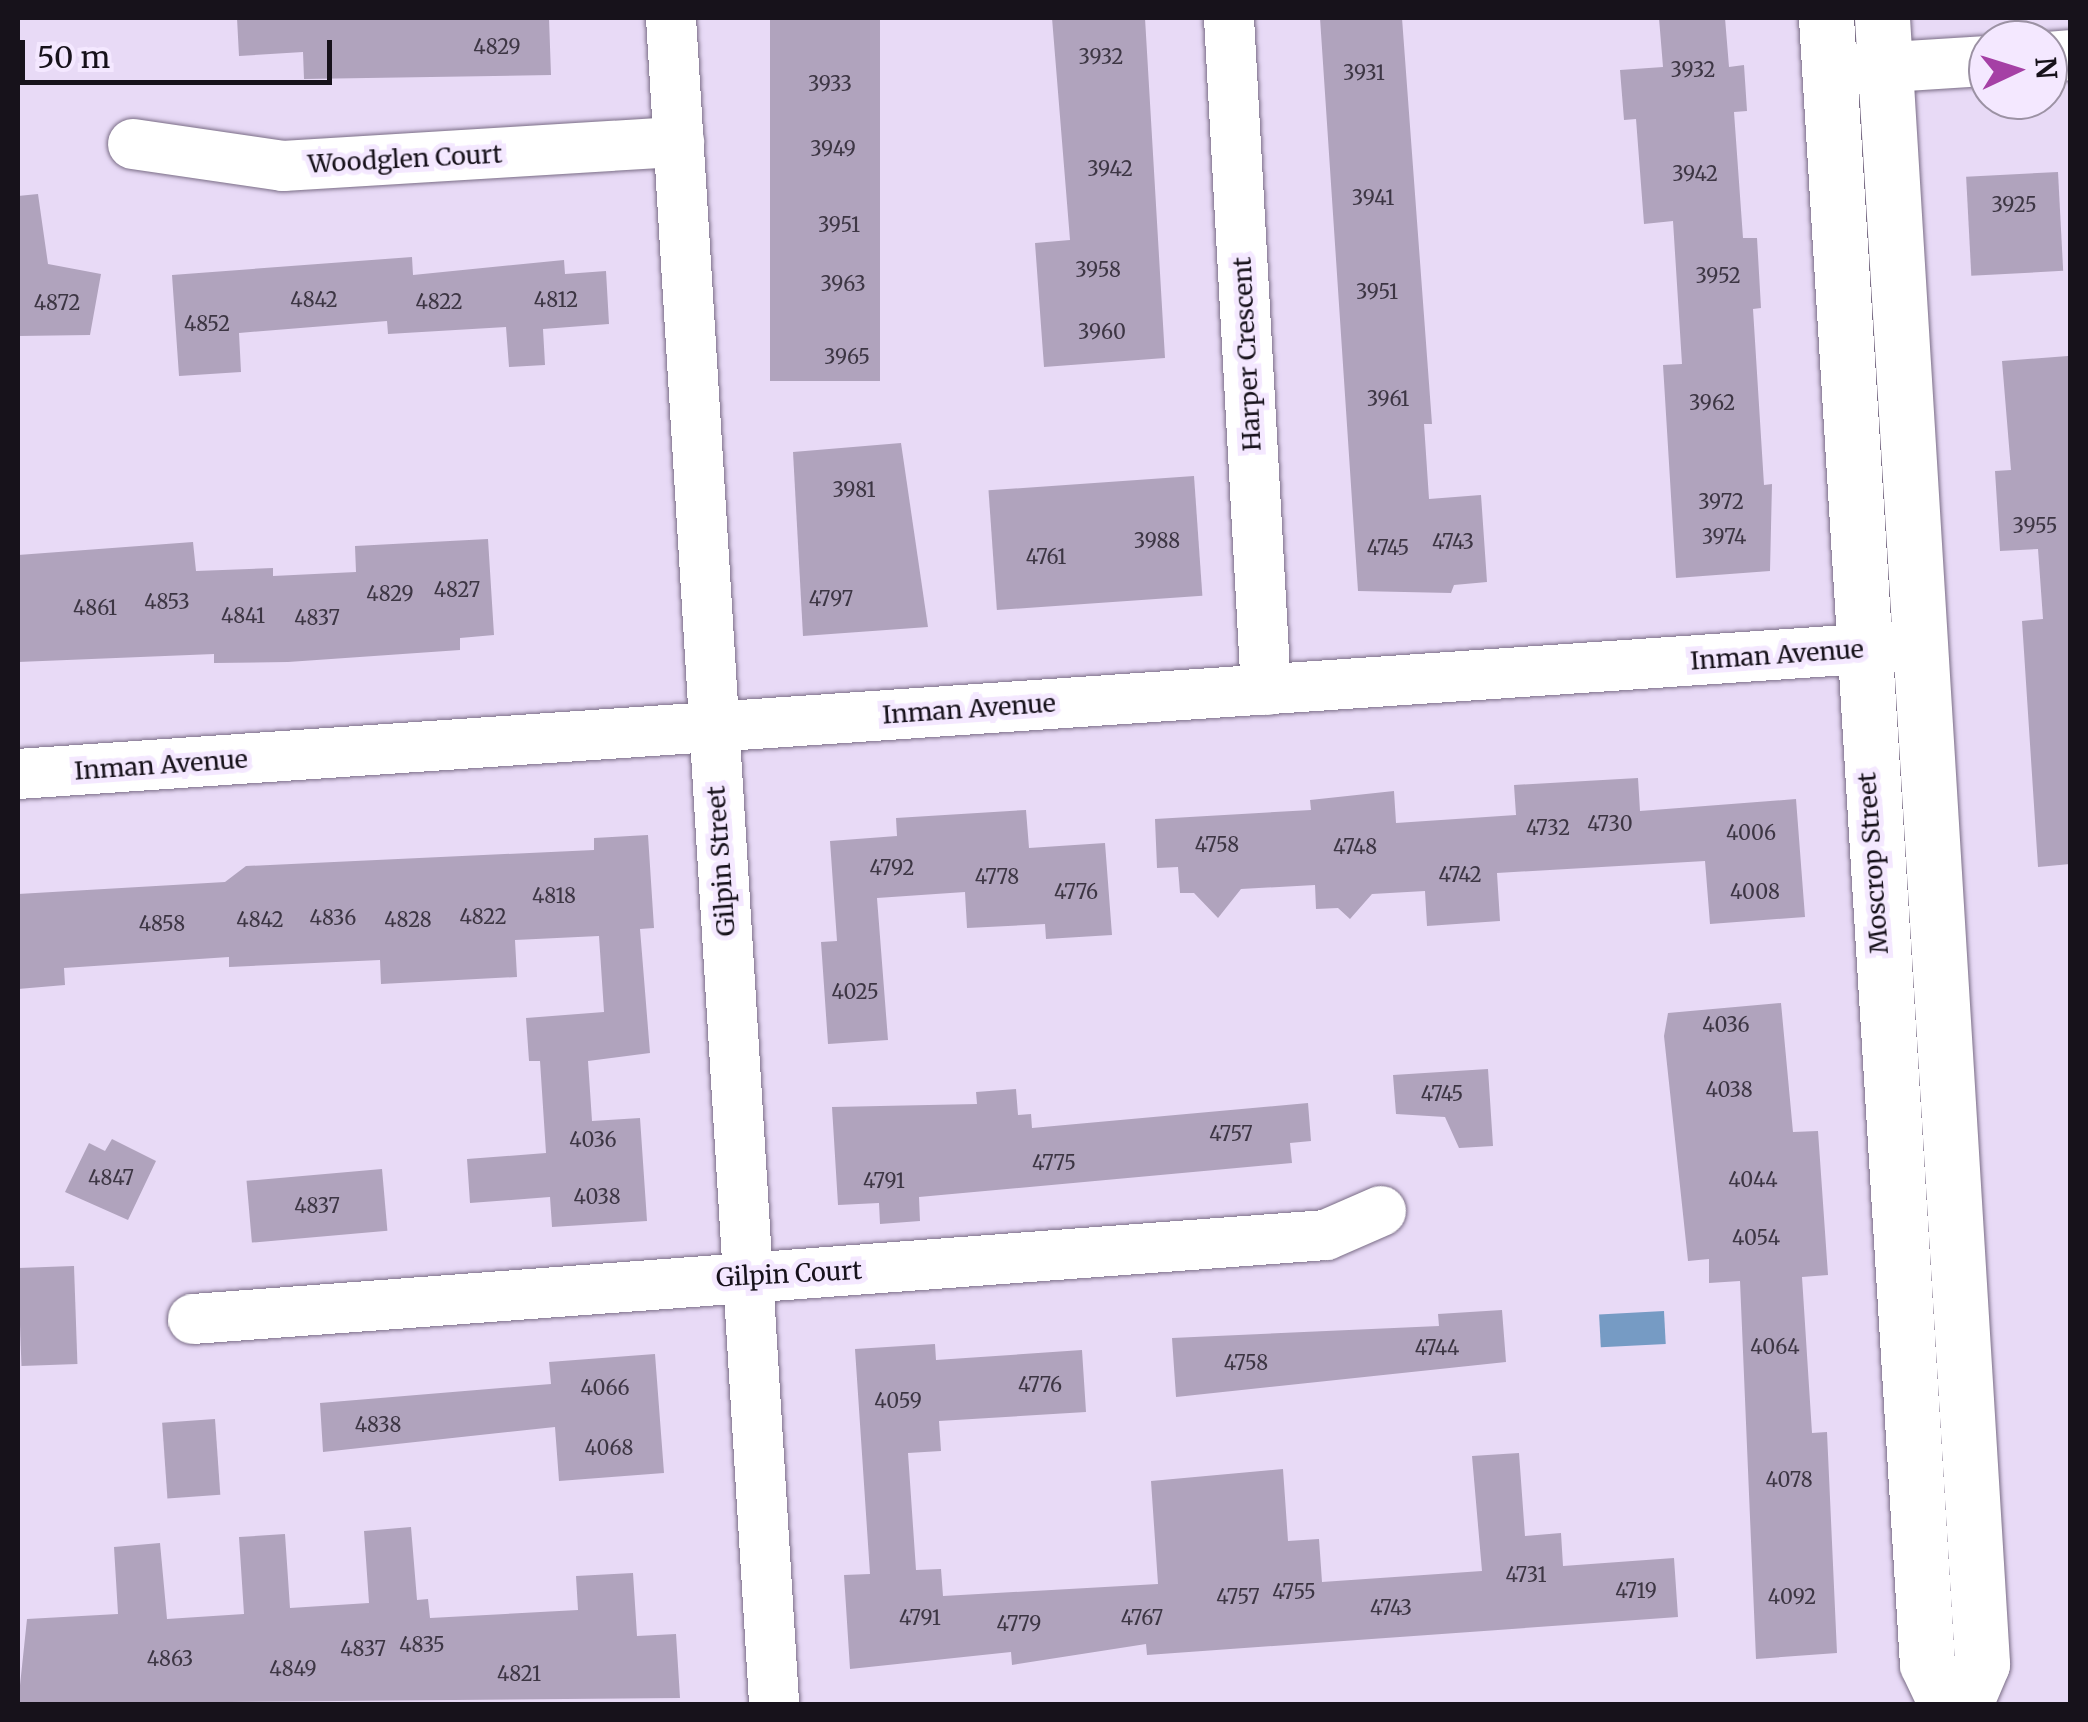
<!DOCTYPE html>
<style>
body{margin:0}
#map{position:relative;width:2088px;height:1722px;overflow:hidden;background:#e8daf6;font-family:Merriweather,serif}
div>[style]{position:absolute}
.water>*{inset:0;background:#769bc4;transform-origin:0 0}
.building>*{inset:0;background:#b0a3bd;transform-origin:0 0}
.roads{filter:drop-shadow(0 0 2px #7a6d86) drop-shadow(0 0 2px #7a6d86)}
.street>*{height:50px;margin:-25px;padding:0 25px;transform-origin:25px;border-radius:25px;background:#fff}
.secondary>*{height:55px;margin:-27.5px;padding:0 27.5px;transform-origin:27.5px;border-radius:27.5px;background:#fff}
span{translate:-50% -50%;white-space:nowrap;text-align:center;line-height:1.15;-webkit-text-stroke:10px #f4e8ff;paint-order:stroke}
.number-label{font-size:20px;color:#3d3644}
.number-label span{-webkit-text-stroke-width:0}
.street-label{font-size:25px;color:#17121b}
.frame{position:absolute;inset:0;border:20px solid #17121b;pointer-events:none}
.north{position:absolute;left:1968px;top:20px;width:100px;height:100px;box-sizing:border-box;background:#f4e8ff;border:2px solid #9c92a4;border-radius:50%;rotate:86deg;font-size:28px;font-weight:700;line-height:40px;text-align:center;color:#17121b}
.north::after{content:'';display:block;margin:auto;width:35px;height:45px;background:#a540a5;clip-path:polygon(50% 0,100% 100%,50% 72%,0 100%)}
.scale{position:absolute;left:20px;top:40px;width:312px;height:45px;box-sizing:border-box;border:5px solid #17121b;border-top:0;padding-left:12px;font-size:30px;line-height:35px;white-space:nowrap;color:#17121b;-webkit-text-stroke:8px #f4e8ff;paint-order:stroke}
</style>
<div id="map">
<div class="water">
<i style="left:1664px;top:1311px;width:33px;height:65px;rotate:87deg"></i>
</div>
<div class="building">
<i style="clip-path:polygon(237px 18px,549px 18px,551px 75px,304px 79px,303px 52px,239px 56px)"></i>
<i style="left:770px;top:18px;width:110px;height:363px"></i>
<i style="clip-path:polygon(1052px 18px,1145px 18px,1165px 358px,1044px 367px,1035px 243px,1070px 240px)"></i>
<i style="clip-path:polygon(1320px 18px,1402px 18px,1432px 424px,1424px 424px,1429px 499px,1481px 495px,1487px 582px,1454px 585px,1451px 593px,1358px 591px)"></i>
<i style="clip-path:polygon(1659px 18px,1725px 18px,1729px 67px,1744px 65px,1747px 111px,1734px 112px,1743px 238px,1757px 238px,1761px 308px,1753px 309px,1764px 485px,1772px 484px,1770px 571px,1676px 578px,1663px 365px,1682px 364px,1673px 221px,1644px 224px,1636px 119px,1624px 120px,1620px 70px,1663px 67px)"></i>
<i style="left:2058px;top:172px;width:99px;height:92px;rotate:87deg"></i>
<i style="clip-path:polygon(38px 194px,48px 264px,101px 274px,90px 335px,18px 336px,18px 196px)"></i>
<i style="clip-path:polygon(412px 257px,413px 275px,564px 260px,565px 274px,606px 271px,609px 324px,543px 329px,545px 365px,509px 367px,506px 327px,388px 334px,387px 321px,239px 333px,241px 372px,179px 376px,172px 275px)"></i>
<i style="clip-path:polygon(2068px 356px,2070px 864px,2038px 867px,2022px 621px,2043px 619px,2038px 549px,2000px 551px,1995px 471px,2011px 470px,2002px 361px)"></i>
<i style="clip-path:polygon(901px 443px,928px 627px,803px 636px,793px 452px)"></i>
<i style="left:1194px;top:476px;width:120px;height:206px;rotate:86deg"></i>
<i style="clip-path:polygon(488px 539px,494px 635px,460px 638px,460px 650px,288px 662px,214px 663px,214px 654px,18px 662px,18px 555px,193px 542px,196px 571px,273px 568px,273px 576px,356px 572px,355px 546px)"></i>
<i style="clip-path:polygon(1638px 778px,1640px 811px,1796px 799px,1805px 917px,1710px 924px,1705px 861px,1497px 873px,1500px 921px,1427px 926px,1425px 891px,1372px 894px,1350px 919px,1338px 908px,1316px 909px,1315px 885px,1241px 889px,1218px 918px,1194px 893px,1180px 893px,1178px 867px,1157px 868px,1155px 819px,1311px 810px,1310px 800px,1394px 791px,1396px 823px,1516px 815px,1514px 785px)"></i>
<i style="clip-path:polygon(1026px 810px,1029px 848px,1105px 843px,1112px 935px,1046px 939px,1045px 924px,967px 928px,965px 892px,877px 898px,888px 1040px,828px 1044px,821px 942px,837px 941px,830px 841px,897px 836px,896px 818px)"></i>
<i style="clip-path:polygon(648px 835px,654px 928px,640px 929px,650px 1053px,588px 1061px,592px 1121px,640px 1118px,647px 1221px,552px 1227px,550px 1197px,470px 1203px,467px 1159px,546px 1153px,540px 1061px,529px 1061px,526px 1018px,604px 1012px,599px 936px,515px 940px,517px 977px,381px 984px,380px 960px,229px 967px,229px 957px,64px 968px,65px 985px,18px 989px,18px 894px,225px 882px,246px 866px,594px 850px,594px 838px)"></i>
<i style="clip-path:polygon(1781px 1003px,1793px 1132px,1818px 1131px,1828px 1275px,1802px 1277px,1812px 1433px,1827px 1432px,1837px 1653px,1756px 1659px,1740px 1281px,1709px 1283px,1709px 1259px,1688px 1261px,1664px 1036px,1668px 1013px)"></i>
<i style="clip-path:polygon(1488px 1069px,1493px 1146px,1459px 1148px,1445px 1117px,1396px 1114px,1393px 1075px)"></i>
<i style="clip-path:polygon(1016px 1089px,1018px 1115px,1031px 1114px,1032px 1128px,1308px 1103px,1311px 1141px,1290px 1143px,1292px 1163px,919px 1197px,920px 1221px,880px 1224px,879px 1203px,838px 1205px,832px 1107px,977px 1104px,976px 1092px)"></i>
<i style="clip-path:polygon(112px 1139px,156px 1161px,128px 1220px,65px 1192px,89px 1143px,105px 1151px)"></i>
<i style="left:382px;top:1169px;width:62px;height:136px;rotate:85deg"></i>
<i style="left:74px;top:1266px;width:98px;height:56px;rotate:88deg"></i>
<i style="clip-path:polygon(1502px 1310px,1506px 1362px,1176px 1397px,1172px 1338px,1439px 1326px,1438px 1314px)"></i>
<i style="clip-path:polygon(935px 1344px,936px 1360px,1082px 1350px,1086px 1412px,939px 1421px,941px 1451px,908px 1453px,916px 1570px,941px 1569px,943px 1596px,1158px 1584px,1151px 1481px,1283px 1469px,1288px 1541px,1319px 1539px,1322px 1582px,1482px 1571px,1472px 1456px,1519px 1453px,1525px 1536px,1561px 1533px,1563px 1566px,1674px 1558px,1678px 1617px,1147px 1655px,1146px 1644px,1012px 1665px,1011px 1652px,850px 1669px,844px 1575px,870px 1574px,855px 1349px)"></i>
<i style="clip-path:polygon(655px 1354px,664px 1473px,559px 1481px,555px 1427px,323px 1452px,320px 1403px,551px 1384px,549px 1362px)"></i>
<i style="left:215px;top:1419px;width:76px;height:53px;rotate:86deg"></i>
<i style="clip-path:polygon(411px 1527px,417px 1600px,428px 1599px,430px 1618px,578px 1610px,576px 1576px,633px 1573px,637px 1636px,676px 1634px,680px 1698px,18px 1704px,27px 1619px,118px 1614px,114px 1547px,160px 1543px,167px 1619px,244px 1614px,239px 1537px,285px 1534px,290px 1608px,369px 1603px,364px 1531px)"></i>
</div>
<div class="roads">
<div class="street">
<i style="left:671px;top:18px;width:1689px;rotate:86.5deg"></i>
<i style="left:1229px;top:18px;width:673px;rotate:86.85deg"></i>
<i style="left:2048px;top:57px;width:22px;rotate:-5deg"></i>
<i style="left:1843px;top:70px;width:145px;rotate:-3.6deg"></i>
<i style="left:133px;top:144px;width:152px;rotate:8.3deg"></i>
<i style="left:283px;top:166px;width:397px;rotate:-3.5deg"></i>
<i style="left:18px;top:774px;width:1891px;rotate:-3.88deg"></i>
<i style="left:193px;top:1319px;width:1136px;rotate:-4.24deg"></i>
<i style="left:1326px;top:1235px;width:60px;rotate:-23.6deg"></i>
</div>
<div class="secondary">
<i style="left:1826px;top:18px;width:1649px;rotate:86.49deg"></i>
<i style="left:1927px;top:1664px;width:44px;rotate:64.6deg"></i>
<i style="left:1882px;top:18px;width:1649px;rotate:86.52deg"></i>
<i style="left:1982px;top:1664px;width:43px;rotate:113deg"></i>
</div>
</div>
<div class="number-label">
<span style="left:497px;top:46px">4829</span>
<span style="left:1101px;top:56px">3932</span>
<span style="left:1693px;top:69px">3932</span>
<span style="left:1364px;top:72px">3931</span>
<span style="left:830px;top:83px">3933</span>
<span style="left:833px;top:148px">3949</span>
<span style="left:1110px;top:168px">3942</span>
<span style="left:1695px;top:173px">3942</span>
<span style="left:1373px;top:197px">3941</span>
<span style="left:2014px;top:204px">3925</span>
<span style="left:839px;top:224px">3951</span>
<span style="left:1098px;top:269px">3958</span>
<span style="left:1718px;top:275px">3952</span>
<span style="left:843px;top:283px">3963</span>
<span style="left:1377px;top:291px">3951</span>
<span style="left:314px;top:299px">4842</span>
<span style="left:556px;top:299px">4812</span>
<span style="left:439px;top:301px">4822</span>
<span style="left:57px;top:302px">4872</span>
<span style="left:207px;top:323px">4852</span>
<span style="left:1102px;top:331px">3960</span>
<span style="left:847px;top:356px">3965</span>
<span style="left:1388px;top:398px">3961</span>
<span style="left:1712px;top:402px">3962</span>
<span style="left:854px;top:489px">3981</span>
<span style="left:1721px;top:501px">3972</span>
<span style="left:2035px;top:525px">3955</span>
<span style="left:1724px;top:536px">3974</span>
<span style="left:1157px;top:540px">3988</span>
<span style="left:1453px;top:541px">4743</span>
<span style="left:1388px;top:547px">4745</span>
<span style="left:1046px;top:556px">4761</span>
<span style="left:457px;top:589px">4827</span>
<span style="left:390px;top:593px">4829</span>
<span style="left:831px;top:598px">4797</span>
<span style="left:167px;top:601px">4853</span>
<span style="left:95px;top:607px">4861</span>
<span style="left:243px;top:615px">4841</span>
<span style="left:317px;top:617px">4837</span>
<span style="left:1610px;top:823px">4730</span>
<span style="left:1548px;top:827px">4732</span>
<span style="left:1751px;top:832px">4006</span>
<span style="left:1217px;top:844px">4758</span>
<span style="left:1355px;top:846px">4748</span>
<span style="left:892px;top:867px">4792</span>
<span style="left:1460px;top:874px">4742</span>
<span style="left:997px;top:876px">4778</span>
<span style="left:1076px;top:891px">4776</span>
<span style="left:1755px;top:891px">4008</span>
<span style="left:554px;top:895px">4818</span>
<span style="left:483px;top:916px">4822</span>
<span style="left:333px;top:917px">4836</span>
<span style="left:260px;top:919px">4842</span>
<span style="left:408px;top:919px">4828</span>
<span style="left:162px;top:923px">4858</span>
<span style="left:855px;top:991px">4025</span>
<span style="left:1726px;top:1024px">4036</span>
<span style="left:1729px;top:1089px">4038</span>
<span style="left:1442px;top:1093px">4745</span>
<span style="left:1231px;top:1133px">4757</span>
<span style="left:593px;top:1139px">4036</span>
<span style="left:1054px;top:1162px">4775</span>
<span style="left:111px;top:1177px">4847</span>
<span style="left:1753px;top:1179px">4044</span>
<span style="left:884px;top:1180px">4791</span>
<span style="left:597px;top:1196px">4038</span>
<span style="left:317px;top:1205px">4837</span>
<span style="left:1756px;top:1237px">4054</span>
<span style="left:1775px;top:1346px">4064</span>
<span style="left:1437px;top:1347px">4744</span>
<span style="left:1246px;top:1362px">4758</span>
<span style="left:1040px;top:1384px">4776</span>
<span style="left:605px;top:1387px">4066</span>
<span style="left:898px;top:1400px">4059</span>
<span style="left:378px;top:1424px">4838</span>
<span style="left:609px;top:1447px">4068</span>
<span style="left:1789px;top:1479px">4078</span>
<span style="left:1526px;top:1574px">4731</span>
<span style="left:1636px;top:1590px">4719</span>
<span style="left:1294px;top:1591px">4755</span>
<span style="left:1238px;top:1596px">4757</span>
<span style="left:1792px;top:1596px">4092</span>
<span style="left:1391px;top:1607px">4743</span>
<span style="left:920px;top:1617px">4791</span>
<span style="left:1142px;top:1617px">4767</span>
<span style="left:1019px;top:1623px">4779</span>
<span style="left:422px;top:1644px">4835</span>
<span style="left:363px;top:1648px">4837</span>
<span style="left:170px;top:1658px">4863</span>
<span style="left:293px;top:1668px">4849</span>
<span style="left:519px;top:1673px">4821</span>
</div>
<div class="street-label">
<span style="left:405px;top:159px;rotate:-3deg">Woodglen Court</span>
<span style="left:1247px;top:354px;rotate:-93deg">Harper Crescent</span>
<span style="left:1777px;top:655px;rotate:-4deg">Inman Avenue</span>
<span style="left:969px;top:709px;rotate:-4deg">Inman Avenue</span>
<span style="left:161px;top:765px;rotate:-4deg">Inman Avenue</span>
<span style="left:721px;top:861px;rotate:-94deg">Gilpin Street</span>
<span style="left:1873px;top:863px;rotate:-94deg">Moscrop Street</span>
<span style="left:789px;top:1274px;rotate:-3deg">Gilpin Court</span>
</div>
<div class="frame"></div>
<div class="north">N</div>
<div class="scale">50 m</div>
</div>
